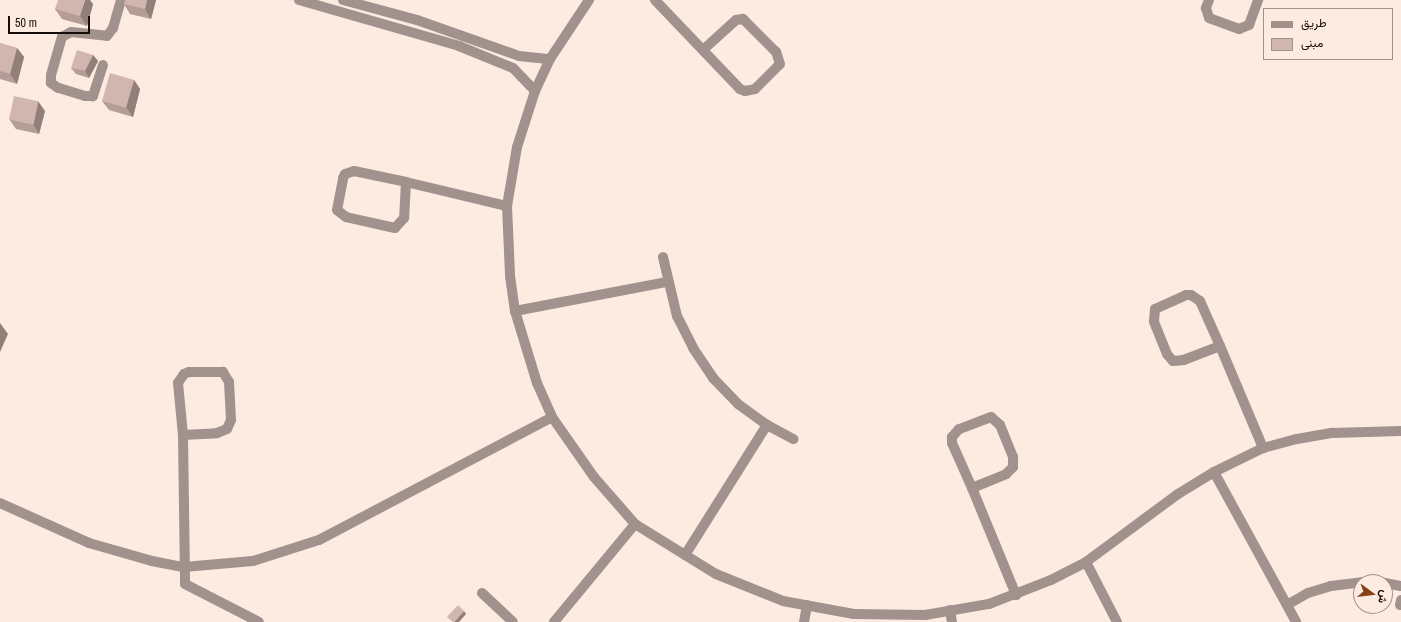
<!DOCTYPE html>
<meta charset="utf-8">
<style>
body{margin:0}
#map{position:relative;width:1401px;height:622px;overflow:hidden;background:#fdeae0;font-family:"Archivo Narrow",Vazirmatn,sans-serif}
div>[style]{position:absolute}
.minor>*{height:10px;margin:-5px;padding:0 5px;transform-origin:5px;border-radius:5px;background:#a1928d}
.wall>*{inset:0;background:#b39d96}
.shaded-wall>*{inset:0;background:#927f7a}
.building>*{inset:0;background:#d0b6af;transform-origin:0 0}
span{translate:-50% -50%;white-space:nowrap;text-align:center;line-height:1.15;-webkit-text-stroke:3px #fdeae0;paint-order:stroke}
.legend{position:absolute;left:1263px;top:8px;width:130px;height:52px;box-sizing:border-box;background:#fdeae0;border:1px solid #a0928a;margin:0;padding:5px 7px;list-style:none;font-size:12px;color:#150d09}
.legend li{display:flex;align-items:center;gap:8px;height:20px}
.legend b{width:20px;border:1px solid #a0928a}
.north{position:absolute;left:1353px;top:574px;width:40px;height:40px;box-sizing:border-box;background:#fdeae0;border:1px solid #a0928a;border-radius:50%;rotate:105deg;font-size:11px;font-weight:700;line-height:16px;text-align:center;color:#150d09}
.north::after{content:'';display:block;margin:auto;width:14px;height:18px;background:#874219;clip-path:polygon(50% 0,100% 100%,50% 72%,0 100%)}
.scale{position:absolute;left:8px;top:16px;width:82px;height:18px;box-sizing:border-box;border:2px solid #150d09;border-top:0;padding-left:5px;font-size:12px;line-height:14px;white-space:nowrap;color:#150d09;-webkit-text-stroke:3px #fdeae0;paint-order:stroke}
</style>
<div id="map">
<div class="minor">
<i style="left:299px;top:0;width:166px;rotate:16deg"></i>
<i style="left:459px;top:46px;width:58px;rotate:22.2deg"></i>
<i style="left:513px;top:68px;width:32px;rotate:46deg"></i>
<i style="left:343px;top:0;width:77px;rotate:15.1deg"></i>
<i style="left:417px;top:20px;width:108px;rotate:19.4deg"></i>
<i style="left:519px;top:56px;width:31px;rotate:6deg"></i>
<i style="left:589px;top:0;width:71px;rotate:123.5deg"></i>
<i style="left:550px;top:59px;width:35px;rotate:115deg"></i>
<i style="left:535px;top:91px;width:59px;rotate:107.8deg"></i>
<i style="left:517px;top:147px;width:60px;rotate:99.6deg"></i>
<i style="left:507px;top:206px;width:70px;rotate:87.5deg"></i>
<i style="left:510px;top:276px;width:35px;rotate:82deg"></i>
<i style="left:515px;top:311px;width:75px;rotate:73deg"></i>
<i style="left:537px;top:383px;width:37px;rotate:66deg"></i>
<i style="left:552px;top:417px;width:73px;rotate:55deg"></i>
<i style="left:594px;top:477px;width:62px;rotate:48.9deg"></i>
<i style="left:635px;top:524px;width:95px;rotate:31.7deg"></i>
<i style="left:716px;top:574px;width:72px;rotate:21.9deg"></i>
<i style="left:783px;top:601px;width:72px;rotate:10.4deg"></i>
<i style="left:854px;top:614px;width:71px;rotate:0.8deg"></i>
<i style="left:925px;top:615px;width:65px;rotate:-9.8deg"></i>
<i style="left:989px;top:604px;width:66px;rotate:-21.2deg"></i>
<i style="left:1051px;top:580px;width:39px;rotate:-27deg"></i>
<i style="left:1086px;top:562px;width:114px;rotate:-36.5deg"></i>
<i style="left:1178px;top:494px;width:42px;rotate:-31.4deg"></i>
<i style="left:1214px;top:472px;width:55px;rotate:-26.1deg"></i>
<i style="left:1263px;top:448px;width:35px;rotate:-15deg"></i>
<i style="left:1297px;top:439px;width:36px;rotate:-10deg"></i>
<i style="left:1332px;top:433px;width:69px;rotate:-1.7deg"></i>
<i style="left:655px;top:0;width:123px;rotate:46.3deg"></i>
<i style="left:740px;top:89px;width:5px;rotate:22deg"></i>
<i style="left:745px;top:91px;width:10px;rotate:-11deg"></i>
<i style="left:755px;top:89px;width:35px;rotate:-45deg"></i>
<i style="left:780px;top:64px;width:13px;rotate:-108deg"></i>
<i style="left:776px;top:52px;width:47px;rotate:-135deg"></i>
<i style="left:743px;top:19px;width:7px;rotate:172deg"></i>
<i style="left:736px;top:20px;width:43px;rotate:137.8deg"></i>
<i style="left:1209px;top:0;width:9px;rotate:111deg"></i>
<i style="left:1206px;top:8px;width:10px;rotate:73deg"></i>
<i style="left:1209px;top:18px;width:32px;rotate:20deg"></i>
<i style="left:1239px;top:29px;width:11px;rotate:-22deg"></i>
<i style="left:1249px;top:25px;width:27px;rotate:-70deg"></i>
<i style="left:103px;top:65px;width:33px;rotate:108deg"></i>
<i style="left:93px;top:96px;width:8px;rotate:180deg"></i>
<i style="left:85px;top:96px;width:28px;rotate:-163deg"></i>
<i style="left:58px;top:88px;width:9px;rotate:-144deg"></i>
<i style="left:51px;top:83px;width:8px;rotate:-90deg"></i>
<i style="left:51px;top:75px;width:40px;rotate:-74deg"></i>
<i style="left:62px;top:37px;width:10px;rotate:-29deg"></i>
<i style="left:71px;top:32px;width:36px;rotate:6deg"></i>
<i style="left:107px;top:36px;width:10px;rotate:-53deg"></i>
<i style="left:113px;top:28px;width:29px;rotate:-74deg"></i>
<i style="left:406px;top:182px;width:36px;rotate:93deg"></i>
<i style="left:404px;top:218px;width:13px;rotate:132deg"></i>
<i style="left:395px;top:228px;width:50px;rotate:-167.3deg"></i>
<i style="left:346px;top:217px;width:11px;rotate:-142deg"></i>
<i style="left:337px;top:210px;width:33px;rotate:-79deg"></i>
<i style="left:343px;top:178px;width:4px;rotate:-63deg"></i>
<i style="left:345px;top:174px;width:9px;rotate:-18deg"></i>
<i style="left:354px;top:171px;width:53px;rotate:11.9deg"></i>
<i style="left:406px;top:182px;width:104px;rotate:13.4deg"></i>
<i style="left:663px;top:257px;width:61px;rotate:76.7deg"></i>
<i style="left:677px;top:316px;width:36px;rotate:63deg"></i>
<i style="left:693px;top:348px;width:36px;rotate:56deg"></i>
<i style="left:713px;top:378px;width:36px;rotate:46deg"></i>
<i style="left:738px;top:404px;width:36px;rotate:36deg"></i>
<i style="left:767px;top:425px;width:30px;rotate:28deg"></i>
<i style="left:515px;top:311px;width:155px;rotate:-10.8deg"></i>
<i style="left:1220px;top:346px;width:39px;rotate:159deg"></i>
<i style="left:1184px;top:360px;width:11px;rotate:175deg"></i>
<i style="left:1173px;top:361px;width:9px;rotate:-131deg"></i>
<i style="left:1167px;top:354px;width:35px;rotate:-112deg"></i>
<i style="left:1154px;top:321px;width:12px;rotate:-85deg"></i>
<i style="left:1155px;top:309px;width:34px;rotate:-24deg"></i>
<i style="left:1186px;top:295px;width:5px"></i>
<i style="left:1191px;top:295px;width:11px;rotate:34deg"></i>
<i style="left:1200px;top:301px;width:49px;rotate:66deg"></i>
<i style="left:1220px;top:346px;width:111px;rotate:67.1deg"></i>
<i style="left:183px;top:435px;width:34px;rotate:-3deg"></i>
<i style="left:217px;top:433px;width:11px;rotate:-22deg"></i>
<i style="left:227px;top:429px;width:10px;rotate:-66deg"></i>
<i style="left:231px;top:420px;width:38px;rotate:-93deg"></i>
<i style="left:229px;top:382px;width:12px;rotate:-121deg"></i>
<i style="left:223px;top:372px;width:34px;rotate:180deg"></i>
<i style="left:189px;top:372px;width:5px;rotate:158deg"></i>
<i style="left:184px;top:374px;width:11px;rotate:124deg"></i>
<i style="left:178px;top:383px;width:52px;rotate:84.5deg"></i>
<i style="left:183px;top:435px;width:149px;rotate:89.2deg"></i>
<i style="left:185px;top:584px;width:83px;rotate:27.2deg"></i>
<i style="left:1214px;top:472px;width:171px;rotate:61.3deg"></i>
<i style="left:972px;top:488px;width:37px;rotate:-22deg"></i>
<i style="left:1006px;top:474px;width:10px;rotate:-45deg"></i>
<i style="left:1013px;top:467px;width:10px;rotate:-90deg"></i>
<i style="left:1013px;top:457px;width:35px;rotate:-112deg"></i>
<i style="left:1000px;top:425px;width:12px;rotate:-138deg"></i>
<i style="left:991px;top:417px;width:34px;rotate:159deg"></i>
<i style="left:959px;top:429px;width:11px;rotate:131deg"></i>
<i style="left:952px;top:437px;width:6px;rotate:90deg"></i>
<i style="left:952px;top:443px;width:49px;rotate:66deg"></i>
<i style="left:972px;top:488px;width:116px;rotate:67.6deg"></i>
<i style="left:0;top:503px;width:98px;rotate:24.2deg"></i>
<i style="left:89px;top:543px;width:66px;rotate:15.9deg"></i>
<i style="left:152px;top:561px;width:33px;rotate:11deg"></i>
<i style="left:184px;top:567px;width:69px;rotate:-5deg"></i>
<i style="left:253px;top:561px;width:69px;rotate:-17.7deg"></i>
<i style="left:319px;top:540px;width:263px;rotate:-27.8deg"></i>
<i style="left:685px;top:555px;width:154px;rotate:-57.8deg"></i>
<i style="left:1086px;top:562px;width:68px;rotate:62.7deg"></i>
<i style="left:1385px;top:583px;width:16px;rotate:11deg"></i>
<i style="left:482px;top:593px;width:42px;rotate:43.1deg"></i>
<i style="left:1287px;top:605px;width:24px;rotate:-30deg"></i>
<i style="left:1308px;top:593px;width:24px;rotate:-17deg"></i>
<i style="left:1331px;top:586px;width:33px;rotate:-7deg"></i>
<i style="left:1400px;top:605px;width:5px;rotate:-79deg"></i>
<i style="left:950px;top:610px;width:12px;rotate:81deg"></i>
<i style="left:554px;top:622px;width:127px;rotate:-50.4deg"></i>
<i style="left:804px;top:622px;width:17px;rotate:-80deg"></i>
</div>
<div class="wall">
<i style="clip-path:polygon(156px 0,151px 19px,130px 14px,124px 4px)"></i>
<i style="clip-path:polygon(93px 4px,87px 26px,62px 19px,55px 9px)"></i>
<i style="clip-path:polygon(0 43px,17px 48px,24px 57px,17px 84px,0 79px)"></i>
<i style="clip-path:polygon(93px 55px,98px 61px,89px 78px,76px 74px,71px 68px)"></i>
<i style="clip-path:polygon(134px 80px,140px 89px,133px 117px,109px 110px,102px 101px)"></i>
<i style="clip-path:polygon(45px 111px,39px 134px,16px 129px,9px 119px)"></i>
</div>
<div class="shaded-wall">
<i style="clip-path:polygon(85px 0,90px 0,93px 4px,87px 26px,80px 16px)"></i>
<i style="clip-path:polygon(147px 0,156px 0,151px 19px,145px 9px)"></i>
<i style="clip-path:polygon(17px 48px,24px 57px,17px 84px,10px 74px)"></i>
<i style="clip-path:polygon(93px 55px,98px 61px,89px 78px,85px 71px)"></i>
<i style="clip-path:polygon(134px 80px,140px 89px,133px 117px,126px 107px)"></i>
<i style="clip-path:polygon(38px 101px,45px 111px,39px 134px,33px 124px)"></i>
<i style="clip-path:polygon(0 323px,8px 334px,0 352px)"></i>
<i style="clip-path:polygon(464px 611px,466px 614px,459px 622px,454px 622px)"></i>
</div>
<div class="building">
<i style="clip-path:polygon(58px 0,85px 0,80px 16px,55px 9px)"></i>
<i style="clip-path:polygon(125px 0,147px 0,145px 9px,124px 4px)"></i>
<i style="clip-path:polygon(0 43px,17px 48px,10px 74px,0 71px)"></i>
<i style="clip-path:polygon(77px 50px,93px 55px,85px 71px,71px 68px)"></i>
<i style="left:110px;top:73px;width:25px;height:29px;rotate:16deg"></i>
<i style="left:14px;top:96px;width:25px;height:24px;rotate:12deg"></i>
<i style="clip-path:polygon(458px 605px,464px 611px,454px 622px,453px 622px,447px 617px)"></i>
</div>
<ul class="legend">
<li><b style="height:5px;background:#a1928d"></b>طريق</li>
<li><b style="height:11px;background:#d0b6af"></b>مبنى</li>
</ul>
<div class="north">ش</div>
<div class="scale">50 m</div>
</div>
